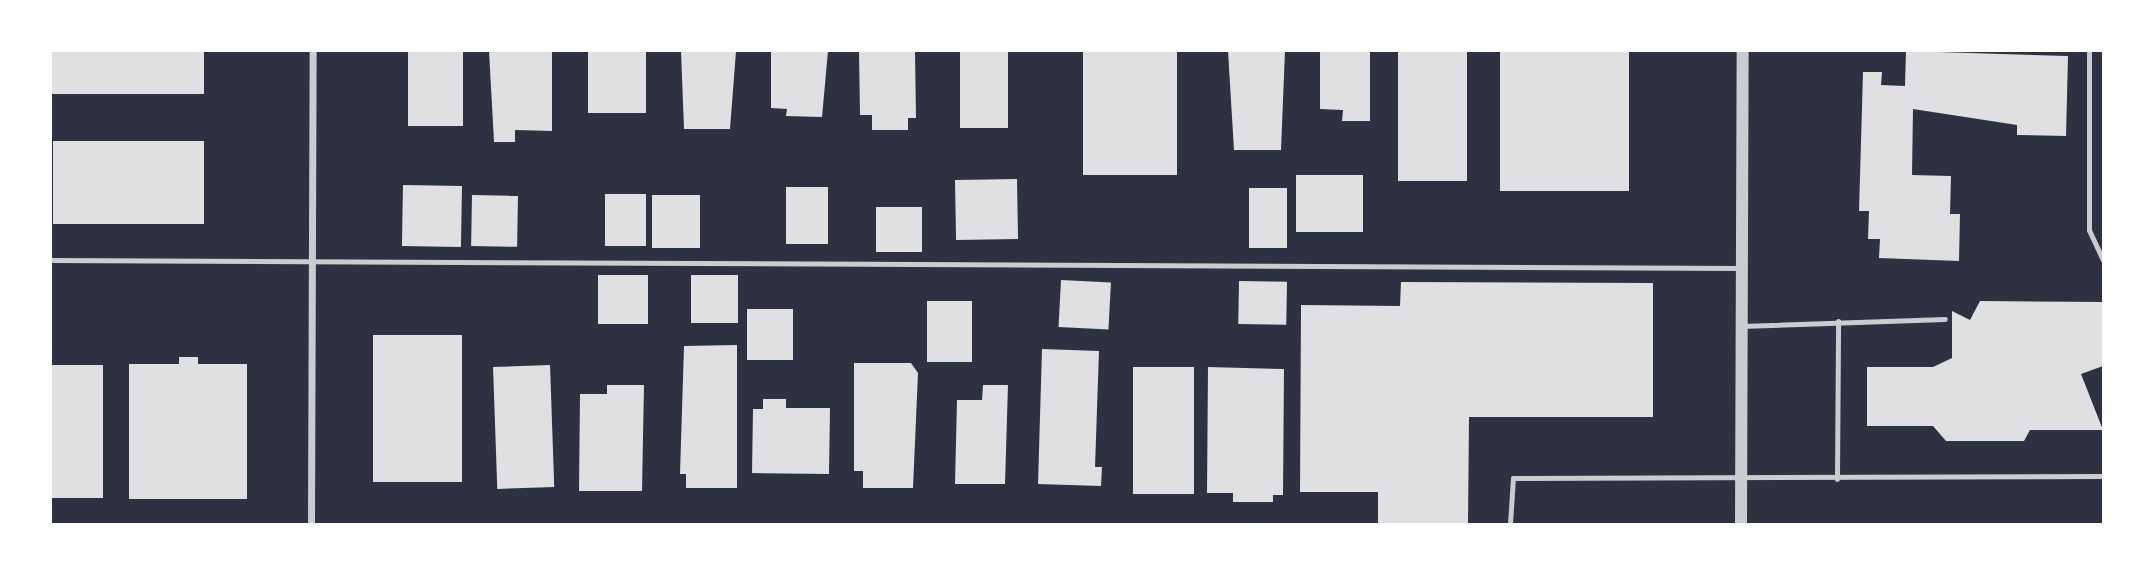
<!DOCTYPE html>
<style>
body{margin:0}
#map{position:relative;width:2154px;height:575px;overflow:hidden;background:#2d3142;font-family:Signika,sans-serif}
div>[style]{position:absolute}
.building>*{inset:0;background:#e0e0e3;transform-origin:0 0}
.service>*{height:5px;margin:-2.5px;padding:0 2.5px;transform-origin:2.5px;border-radius:2.5px;background:#caccd0}
.minor>*{height:7px;margin:-3.5px;padding:0 3.5px;transform-origin:3.5px;border-radius:3.5px;background:#caccd0}
.tertiary>*{height:12px;margin:-6px;padding:0 6px;transform-origin:6px;border-radius:6px;background:#caccd0}
span{translate:-50% -50%;white-space:nowrap;text-align:center;line-height:1.15;-webkit-text-stroke:7px #fff;paint-order:stroke}
.frame{position:absolute;inset:0;border:52px solid #fff;pointer-events:none}
</style>
<div id="map">
<div class="building">
<i style="left:51px;top:51px;width:153px;height:43px"></i>
<i style="left:408px;top:51px;width:55px;height:75px"></i>
<i style="clip-path:polygon(489px 51px,552px 51px,552px 131px,515px 130px,515px 142px,494px 142px)"></i>
<i style="left:588px;top:51px;width:58px;height:62px"></i>
<i style="clip-path:polygon(681px 51px,736px 51px,730px 129px,684px 129px)"></i>
<i style="clip-path:polygon(771px 51px,828px 51px,822px 117px,786px 116px,787px 109px,771px 108px)"></i>
<i style="clip-path:polygon(859px 51px,915px 51px,916px 118px,908px 118px,908px 130px,872px 130px,872px 115px,860px 115px)"></i>
<i style="left:960px;top:51px;width:48px;height:77px"></i>
<i style="left:1083px;top:51px;width:94px;height:124px"></i>
<i style="clip-path:polygon(1228px 51px,1285px 51px,1281px 150px,1234px 150px)"></i>
<i style="clip-path:polygon(1320px 51px,1370px 51px,1370px 121px,1342px 121px,1343px 110px,1320px 109px)"></i>
<i style="left:1398px;top:51px;width:69px;height:130px"></i>
<i style="left:1500px;top:51px;width:129px;height:140px"></i>
<i style="clip-path:polygon(1906px 51px,2068px 56px,2066px 136px,2017px 135px,2017px 125px,1913px 109px,1912px 175px,1951px 176px,1950px 214px,1960px 214px,1959px 261px,1879px 258px,1880px 239px,1868px 239px,1869px 211px,1859px 211px,1863px 72px,1882px 72px,1881px 85px,1905px 86px)"></i>
<i style="left:53px;top:141px;width:151px;height:83px"></i>
<i style="left:1296px;top:175px;width:67px;height:57px"></i>
<i style="left:1017px;top:179px;width:60px;height:62px;rotate:89deg"></i>
<i style="left:403px;top:185px;width:59px;height:61px;rotate:1deg"></i>
<i style="left:786px;top:187px;width:42px;height:57px"></i>
<i style="left:1249px;top:188px;width:38px;height:60px"></i>
<i style="left:646px;top:194px;width:52px;height:41px;rotate:90deg"></i>
<i style="left:472px;top:195px;width:46px;height:51px;rotate:1deg"></i>
<i style="left:700px;top:195px;width:53px;height:48px;rotate:90deg"></i>
<i style="left:876px;top:207px;width:46px;height:45px"></i>
<i style="left:598px;top:275px;width:50px;height:49px"></i>
<i style="left:691px;top:275px;width:47px;height:48px"></i>
<i style="left:1061px;top:280px;width:50px;height:47px;rotate:3deg"></i>
<i style="left:1239px;top:281px;width:48px;height:43px;rotate:1deg"></i>
<i style="clip-path:polygon(1401px 282px,1653px 283px,1653px 417px,1469px 417px,1468px 524px,1378px 524px,1378px 492px,1300px 492px,1301px 305px,1400px 306px)"></i>
<i style="left:927px;top:301px;width:45px;height:61px"></i>
<i style="clip-path:polygon(1980px 301px,2103px 302px,2103px 366px,2081px 374px,2103px 430px,2030px 430px,2024px 441px,1946px 441px,1933px 426px,1867px 426px,1867px 367px,1933px 367px,1952px 358px,1952px 311px,1970px 320px)"></i>
<i style="left:793px;top:309px;width:51px;height:46px;rotate:90deg"></i>
<i style="left:373px;top:335px;width:89px;height:147px"></i>
<i style="clip-path:polygon(737px 345px,737px 488px,686px 488px,686px 474px,680px 474px,684px 346px)"></i>
<i style="clip-path:polygon(1042px 349px,1099px 351px,1095px 467px,1102px 467px,1101px 486px,1038px 484px)"></i>
<i style="clip-path:polygon(179px 357px,198px 357px,198px 364px,247px 364px,247px 499px,129px 499px,129px 364px,179px 364px)"></i>
<i style="clip-path:polygon(854px 363px,911px 363px,918px 373px,913px 488px,863px 488px,863px 471px,854px 471px)"></i>
<i style="left:51px;top:365px;width:52px;height:133px"></i>
<i style="left:550px;top:365px;width:122px;height:57px;rotate:88deg"></i>
<i style="left:1133px;top:367px;width:61px;height:127px"></i>
<i style="clip-path:polygon(1208px 367px,1284px 369px,1283px 495px,1273px 495px,1273px 502px,1233px 502px,1233px 493px,1207px 493px)"></i>
<i style="clip-path:polygon(607px 385px,644px 385px,642px 491px,579px 491px,580px 394px,607px 394px)"></i>
<i style="clip-path:polygon(983px 385px,1008px 385px,1005px 484px,955px 484px,957px 400px,982px 400px)"></i>
<i style="clip-path:polygon(763px 399px,786px 399px,786px 408px,830px 408px,829px 474px,752px 473px,753px 409px,763px 409px)"></i>
</div>
<div class="service">
<i style="left:2089px;top:51px;width:179px;rotate:90deg"></i>
<i style="left:2089px;top:230px;width:33px;rotate:65deg"></i>
<i style="left:51px;top:260px;width:1691px;rotate:0.27deg"></i>
<i style="left:1741px;top:326px;width:204px;rotate:-2deg"></i>
<i style="left:1837px;top:479px;width:158px;rotate:-89.6deg"></i>
<i style="left:1510px;top:524px;width:46px;rotate:-86.3deg"></i>
<i style="left:1513px;top:478px;width:590px;rotate:-0.19deg"></i>
</div>
<div class="minor">
<i style="left:311px;top:524px;width:473px;rotate:-89.8deg"></i>
</div>
<div class="tertiary">
<i style="left:1741px;top:524px;width:473px;rotate:-89.8deg"></i>
</div>
<div class="frame"></div>
</div>
